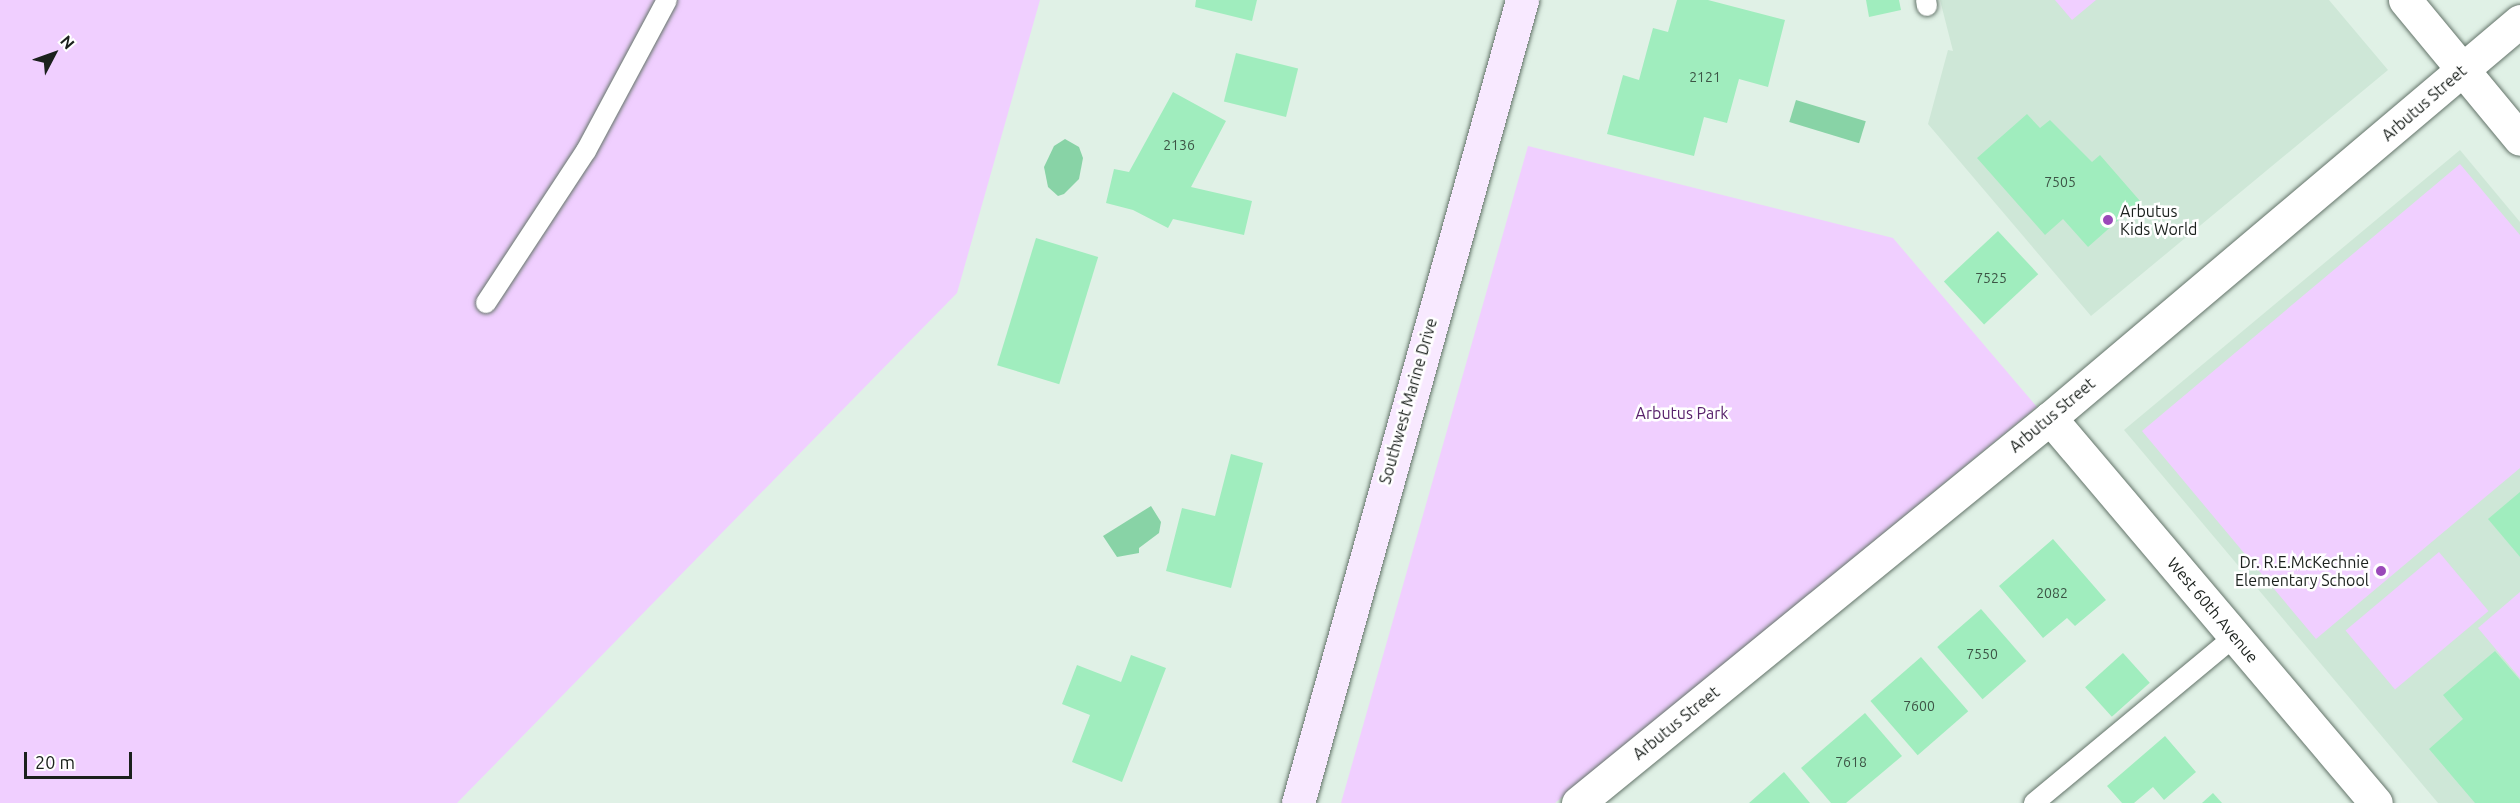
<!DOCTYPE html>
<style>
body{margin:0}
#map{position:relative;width:2520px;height:803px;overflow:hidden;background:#e0f1e6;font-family:Ubuntu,sans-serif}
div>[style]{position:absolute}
.built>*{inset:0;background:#cee7d7}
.green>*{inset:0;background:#f0cfff;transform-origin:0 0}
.water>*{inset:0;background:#88d3a6;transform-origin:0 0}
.building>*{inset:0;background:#a0edbe;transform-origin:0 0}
.roads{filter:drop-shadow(0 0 2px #64746a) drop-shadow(0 0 2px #64746a)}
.service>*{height:20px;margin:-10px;padding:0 10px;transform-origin:10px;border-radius:10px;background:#fff}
.minor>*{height:33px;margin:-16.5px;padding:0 16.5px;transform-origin:16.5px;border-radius:16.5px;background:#fff}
.secondary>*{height:33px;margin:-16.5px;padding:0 16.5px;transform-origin:16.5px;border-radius:16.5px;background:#f8e9ff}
.dots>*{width:16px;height:16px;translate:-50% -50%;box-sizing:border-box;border:3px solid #fff;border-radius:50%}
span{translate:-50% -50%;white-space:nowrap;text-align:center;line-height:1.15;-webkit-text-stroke:5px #fff;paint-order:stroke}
.number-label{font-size:14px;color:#3c5445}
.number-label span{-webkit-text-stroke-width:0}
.street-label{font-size:16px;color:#1b211d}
.poi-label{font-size:16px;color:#1b211d}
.left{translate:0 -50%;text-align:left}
.right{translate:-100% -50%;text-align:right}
.park-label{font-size:16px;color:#58226c}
.north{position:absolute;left:24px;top:24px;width:60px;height:60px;-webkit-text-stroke:4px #fff;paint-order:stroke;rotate:49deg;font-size:16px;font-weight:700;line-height:24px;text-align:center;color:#1b211d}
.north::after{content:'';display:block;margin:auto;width:21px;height:27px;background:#1b211d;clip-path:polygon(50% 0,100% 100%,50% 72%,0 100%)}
.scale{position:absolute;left:24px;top:752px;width:108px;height:27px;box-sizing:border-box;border:3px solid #1b211d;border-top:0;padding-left:8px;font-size:18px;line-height:21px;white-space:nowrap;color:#1b211d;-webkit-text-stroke:4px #fff;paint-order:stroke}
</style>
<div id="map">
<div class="built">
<i style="clip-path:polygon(1940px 0,2329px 0,2388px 70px,2091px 316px,1928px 124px,1948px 50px,1953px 51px)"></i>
<i style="clip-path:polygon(2460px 150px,2520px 222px,2520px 803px,2438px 803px,2124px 430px)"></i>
</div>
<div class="green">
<i style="clip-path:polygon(0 0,1040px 0,957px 293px,457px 803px,0 803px)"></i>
<i style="clip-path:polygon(2055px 0,2096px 0,2072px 20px)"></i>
<i style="clip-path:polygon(1528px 146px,1893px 238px,2037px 407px,1555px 803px,1341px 803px)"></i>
<i style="clip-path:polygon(2460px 164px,2520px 235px,2520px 468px,2316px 639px,2142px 431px)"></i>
<i style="left:2439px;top:552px;width:77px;height:122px;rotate:50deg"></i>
<i style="clip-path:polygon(2520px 592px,2520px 678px,2478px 628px)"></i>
</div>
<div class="water">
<i style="left:1796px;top:100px;width:73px;height:23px;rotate:17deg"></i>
<i style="clip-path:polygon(1065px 139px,1079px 147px,1083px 158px,1079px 179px,1064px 194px,1058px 196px,1048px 187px,1044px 167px,1054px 146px)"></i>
<i style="clip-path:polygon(1151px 506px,1161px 522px,1159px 533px,1139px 548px,1139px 553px,1117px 557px,1103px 536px)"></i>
</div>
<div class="building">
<i style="clip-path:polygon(1196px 0,1257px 0,1252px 21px,1195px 7px)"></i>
<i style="clip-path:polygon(1677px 0,1708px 0,1785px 20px,1768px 87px,1739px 79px,1727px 123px,1704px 117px,1694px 156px,1607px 134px,1623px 75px,1639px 80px,1653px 28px,1668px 32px)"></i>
<i style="clip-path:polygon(1866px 0,1899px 0,1901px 10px,1869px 17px)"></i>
<i style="left:1236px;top:53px;width:64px;height:50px;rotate:14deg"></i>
<i style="clip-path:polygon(1173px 92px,1226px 121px,1191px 187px,1252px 201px,1244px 235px,1173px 219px,1168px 228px,1133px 210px,1106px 203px,1114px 169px,1129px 172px)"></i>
<i style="clip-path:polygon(2027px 114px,2040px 128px,2050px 120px,2092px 162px,2100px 155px,2140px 201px,2088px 247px,2063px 219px,2045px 235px,1977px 158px)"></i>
<i style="left:1998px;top:231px;width:59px;height:74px;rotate:47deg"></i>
<i style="left:1036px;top:238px;width:65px;height:133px;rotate:17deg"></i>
<i style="clip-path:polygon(1231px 454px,1263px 463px,1231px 588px,1166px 571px,1182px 508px,1215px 516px)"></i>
<i style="clip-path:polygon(2520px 492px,2520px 557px,2488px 519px)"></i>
<i style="clip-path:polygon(2053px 539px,2106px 600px,2075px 626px,2067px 618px,2043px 638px,1999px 586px)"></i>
<i style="left:1981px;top:609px;width:69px;height:58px;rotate:49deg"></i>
<i style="clip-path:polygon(2495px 651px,2520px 680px,2520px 803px,2475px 803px,2429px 749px,2463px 719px,2443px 695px)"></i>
<i style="left:2123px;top:653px;width:40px;height:51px;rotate:48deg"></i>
<i style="clip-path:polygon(1131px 655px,1166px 668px,1122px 782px,1072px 762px,1090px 715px,1062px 704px,1077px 665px,1121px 682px)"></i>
<i style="left:1921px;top:657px;width:72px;height:67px;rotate:49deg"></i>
<i style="clip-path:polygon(1865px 713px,1902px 756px,1846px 803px,1831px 803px,1801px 768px)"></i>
<i style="clip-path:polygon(2165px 736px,2196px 772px,2164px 800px,2153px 787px,2134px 803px,2122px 803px,2107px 786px)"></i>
<i style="clip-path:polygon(1784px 772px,1810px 803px,1749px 803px)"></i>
<i style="clip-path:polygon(2213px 793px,2222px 803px,2202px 803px)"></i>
</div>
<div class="roads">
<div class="service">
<i style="left:1926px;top:0;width:6px;rotate:81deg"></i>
<i style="left:486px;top:303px;width:182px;rotate:-56.7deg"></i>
<i style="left:586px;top:151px;width:171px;rotate:-61.8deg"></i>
<i style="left:2034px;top:803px;width:261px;rotate:-39.7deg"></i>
</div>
<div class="minor">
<i style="left:2405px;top:0;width:180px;rotate:50.4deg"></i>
<i style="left:2050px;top:418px;width:504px;rotate:49.74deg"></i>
<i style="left:1578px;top:803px;width:609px;rotate:-39.2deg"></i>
<i style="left:2050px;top:418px;width:615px;rotate:-40.19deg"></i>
</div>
<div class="secondary">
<i style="left:1298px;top:803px;width:834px;rotate:-74.41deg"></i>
</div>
</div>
<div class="dots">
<i style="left:2108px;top:220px;background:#9a49b9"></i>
<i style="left:2381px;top:571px;background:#9a49b9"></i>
</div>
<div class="number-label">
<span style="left:1705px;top:77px">2121</span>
<span style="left:1179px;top:145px">2136</span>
<span style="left:2060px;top:182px">7505</span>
<span style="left:1991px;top:278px">7525</span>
<span style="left:2052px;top:593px">2082</span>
<span style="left:1982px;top:654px">7550</span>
<span style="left:1919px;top:706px">7600</span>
<span style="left:1851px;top:762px">7618</span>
</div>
<div class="street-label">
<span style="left:2424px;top:103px;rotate:-41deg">Arbutus Street</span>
<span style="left:1408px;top:401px;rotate:-74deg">Southwest Marine Drive</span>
<span style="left:2052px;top:415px;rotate:-40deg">Arbutus Street</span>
<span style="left:2213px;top:610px;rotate:50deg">West 60th Avenue</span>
<span style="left:1676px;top:723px;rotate:-39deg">Arbutus Street</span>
</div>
<div class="poi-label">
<span class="left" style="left:2120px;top:220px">Arbutus<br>Kids World</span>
<span class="right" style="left:2369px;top:571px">Dr. R.E.McKechnie<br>Elementary School</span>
</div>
<div class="park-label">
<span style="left:1682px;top:413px">Arbutus Park</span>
</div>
<div class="north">N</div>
<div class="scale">20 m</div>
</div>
